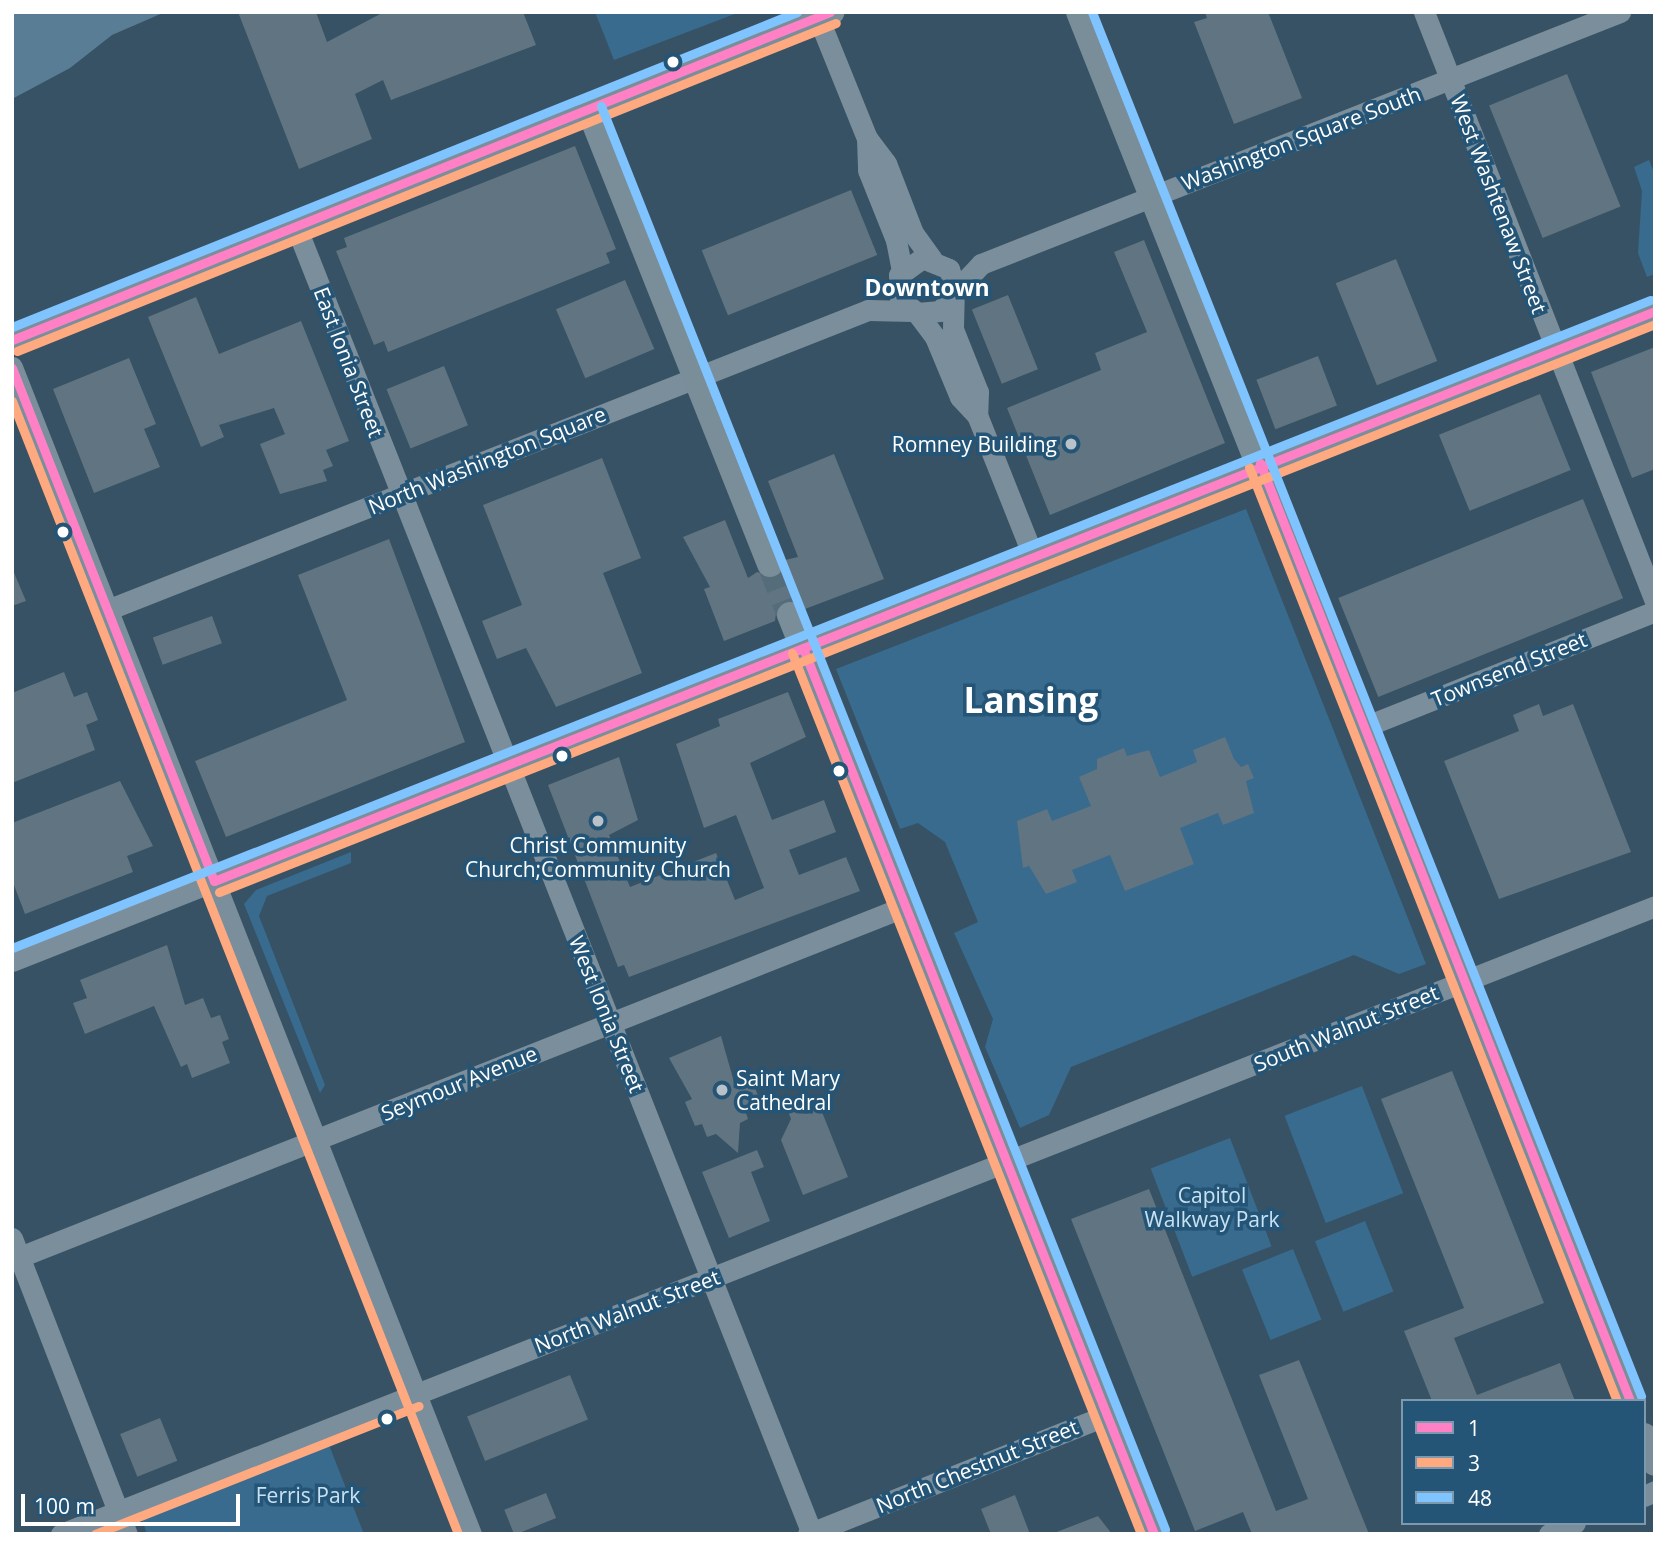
<!DOCTYPE html>
<style>
body{margin:0}
#map{position:relative;width:1667px;height:1546px;overflow:hidden;background:#375264;font-family:"Open Sans",sans-serif}
div>[style]{position:absolute}
.green>*{inset:0;background:#386b8e;transform-origin:0 0}
.water>*{inset:0;background:#5a7d96}
.building>*{inset:0;background:#607481;transform-origin:0 0}
.major-tunnel>*{height:26px;margin-top:-13px;transform-origin:0;background:repeating-linear-gradient(90deg,#556c7b 0 26px,transparent 0 39px)}
.minor>*{height:21px;margin:-10.5px;padding:0 10.5px;transform-origin:10.5px;border-radius:10.5px;background:#7b8e9b}
.major>*{height:26px;margin:-13px;padding:0 13px;transform-origin:13px;border-radius:13px;background:#7a8e9a}
.bus-1>*{height:9px;margin:-4.5px;padding:0 4.5px;transform-origin:4.5px;border-radius:4.5px;background:#ff80c5}
.bus-2>*{height:9px;margin:-4.5px;padding:0 4.5px;transform-origin:4.5px;border-radius:4.5px;background:#ffa980}
.bus-3>*{height:9px;margin:-4.5px;padding:0 4.5px;transform-origin:4.5px;border-radius:4.5px;background:#80c4ff}
.dots>*{width:19px;height:19px;translate:-50% -50%;box-sizing:border-box;border:4px solid #245577;border-radius:50%}
span{translate:-50% -50%;white-space:nowrap;text-align:center;line-height:1.15;-webkit-text-stroke:7px #245577;paint-order:stroke}
.street-label{font-size:21px;color:#fff}
.poi-label{font-size:21px;color:#fff}
.right{translate:-100% -50%;text-align:right}
.left{translate:0 -50%;text-align:left}
.park-label{font-size:21px;color:#c8e2f3}
.neighbourhood-label{font-size:23px;color:#fff;font-weight:700}
.town-label{font-size:35px;color:#fff;font-weight:700}
.frame{position:absolute;inset:0;border:14px solid #fff;pointer-events:none}
.legend{position:absolute;left:1401px;top:1399px;width:245px;height:126px;box-sizing:border-box;background:#245577;border:2px solid #7c99ad;margin:0;padding:9px 12px;list-style:none;font-size:21px;color:#fff}
.legend li{display:flex;align-items:center;gap:14px;height:35px}
.legend b{width:35px;border:2px solid #7c99ad}
.scale{position:absolute;left:21px;top:1494px;width:219px;height:32px;box-sizing:border-box;border:4px solid #fff;border-top:0;padding-left:9px;font-size:21px;line-height:24px;white-space:nowrap;color:#fff;-webkit-text-stroke:5px #245577;paint-order:stroke}
</style>
<div id="map">
<div class="green">
<i style="clip-path:polygon(595px 12px,740px 12px,614px 60px)"></i>
<i style="clip-path:polygon(1649px 160px,1655px 175px,1655px 274px,1647px 277px,1638px 253px,1642px 191px,1634px 167px)"></i>
<i style="clip-path:polygon(1246px 509px,1426px 964px,1399px 974px,1354px 955px,1071px 1067px,1049px 1115px,1020px 1128px,985px 1047px,993px 1019px,954px 933px,978px 922px,945px 842px,918px 823px,900px 829px,836px 669px)"></i>
<i style="clip-path:polygon(351px 852px,351px 863px,267px 896px,259px 916px,325px 1085px,320px 1093px,244px 904px,256px 890px)"></i>
<i style="left:1362px;top:1086px;width:115px;height:83px;rotate:69deg"></i>
<i style="left:1230px;top:1138px;width:116px;height:85px;rotate:69deg"></i>
<i style="left:1365px;top:1221px;width:76px;height:54px;rotate:68deg"></i>
<i style="left:1293px;top:1249px;width:76px;height:55px;rotate:68deg"></i>
<i style="clip-path:polygon(329px 1445px,364px 1534px,147px 1534px,142px 1520px)"></i>
</div>
<div class="water">
<i style="clip-path:polygon(12px 12px,165px 12px,112px 35px,70px 68px,12px 99px)"></i>
</div>
<div class="building">
<i style="clip-path:polygon(238px 12px,316px 12px,327px 42px,384px 12px,523px 12px,536px 45px,391px 100px,383px 80px,355px 94px,372px 139px,299px 169px)"></i>
<i style="clip-path:polygon(1205px 12px,1268px 12px,1302px 98px,1234px 124px,1194px 22px,1207px 18px)"></i>
<i style="left:1567px;top:74px;width:143px;height:84px;rotate:68deg"></i>
<i style="clip-path:polygon(575px 146px,616px 249px,606px 253px,610px 263px,388px 352px,384px 341px,374px 345px,336px 251px,347px 247px,344px 238px)"></i>
<i style="left:851px;top:190px;width:70px;height:161px;rotate:68deg"></i>
<i style="clip-path:polygon(1144px 240px,1225px 443px,1050px 515px,1007px 408px,1101px 370px,1095px 353px,1147px 332px,1114px 252px)"></i>
<i style="left:1396px;top:259px;width:110px;height:65px;rotate:68deg"></i>
<i style="left:625px;top:280px;width:75px;height:75px;rotate:67deg"></i>
<i style="left:1008px;top:295px;width:80px;height:39px;rotate:68deg"></i>
<i style="clip-path:polygon(196px 297px,219px 354px,301px 321px,349px 441px,326px 450px,333px 466px,323px 470px,327px 481px,280px 494px,260px 444px,285px 434px,274px 408px,219px 425px,224px 437px,201px 447px,148px 317px)"></i>
<i style="clip-path:polygon(1655px 347px,1655px 469px,1632px 478px,1591px 372px)"></i>
<i style="left:1318px;top:356px;width:53px;height:66px;rotate:69deg"></i>
<i style="clip-path:polygon(129px 358px,156px 424px,144px 429px,160px 467px,94px 493px,53px 389px)"></i>
<i style="left:444px;top:366px;width:64px;height:62px;rotate:68deg"></i>
<i style="left:1540px;top:394px;width:82px;height:109px;rotate:68deg"></i>
<i style="clip-path:polygon(834px 454px,884px 579px,805px 609px,785px 600px,777px 606px,775px 621px,724px 641px,704px 589px,710px 587px,683px 537px,725px 520px,748px 578px,757px 572px,776px 578px,785px 560px,798px 557px,768px 481px)"></i>
<i style="clip-path:polygon(602px 458px,641px 558px,603px 573px,642px 673px,556px 707px,526px 648px,497px 659px,482px 621px,522px 605px,483px 505px)"></i>
<i style="left:1583px;top:499px;width:107px;height:264px;rotate:68deg"></i>
<i style="clip-path:polygon(389px 539px,465px 742px,226px 837px,195px 761px,347px 700px,298px 575px)"></i>
<i style="clip-path:polygon(12px 568px,26px 601px,12px 606px)"></i>
<i style="left:212px;top:616px;width:29px;height:63px;rotate:70deg"></i>
<i style="clip-path:polygon(64px 672px,74px 697px,87px 692px,98px 720px,86px 725px,95px 750px,12px 783px,12px 693px)"></i>
<i style="clip-path:polygon(788px 692px,806px 737px,750px 763px,772px 820px,824px 800px,836px 832px,789px 850px,799px 875px,846px 857px,860px 891px,629px 977px,624px 965px,618px 967px,548px 785px,619px 757px,638px 820px,609px 835px,630px 887px,716px 853px,735px 900px,764px 888px,736px 815px,704px 828px,676px 744px,720px 726px,718px 719px)"></i>
<i style="clip-path:polygon(1539px 704px,1543px 716px,1573px 704px,1631px 852px,1499px 899px,1444px 761px,1519px 731px,1513px 715px)"></i>
<i style="clip-path:polygon(1225px 737px,1234px 759px,1241px 767px,1248px 764px,1254px 778px,1246px 781px,1254px 813px,1223px 825px,1218px 813px,1180px 828px,1194px 864px,1125px 891px,1110px 855px,1072px 870px,1077px 882px,1046px 894px,1029px 866px,1023px 868px,1017px 821px,1047px 809px,1052px 821px,1091px 806px,1079px 777px,1097px 769px,1097px 759px,1124px 748px,1127px 756px,1149px 750px,1160px 777px,1197px 762px,1193px 750px)"></i>
<i style="clip-path:polygon(120px 781px,153px 846px,127px 856px,133px 872px,25px 914px,12px 880px,12px 823px)"></i>
<i style="clip-path:polygon(167px 945px,185px 1005px,203px 998px,211px 1018px,220px 1015px,229px 1039px,222px 1042px,230px 1063px,192px 1078px,187px 1064px,181px 1067px,154px 1006px,85px 1034px,73px 1003px,87px 998px,80px 980px)"></i>
<i style="clip-path:polygon(721px 1036px,734px 1082px,750px 1075px,760px 1101px,744px 1107px,748px 1119px,740px 1123px,738px 1153px,716px 1134px,707px 1137px,702px 1124px,695px 1126px,685px 1102px,692px 1099px,669px 1058px)"></i>
<i style="clip-path:polygon(1452px 1071px,1544px 1303px,1454px 1338px,1477px 1395px,1560px 1363px,1575px 1401px,1432px 1401px,1404px 1331px,1464px 1308px,1381px 1099px)"></i>
<i style="clip-path:polygon(816px 1097px,848px 1177px,803px 1195px,781px 1140px,791px 1119px,787px 1109px)"></i>
<i style="clip-path:polygon(757px 1150px,764px 1167px,751px 1172px,770px 1221px,729px 1238px,702px 1172px)"></i>
<i style="clip-path:polygon(1149px 1189px,1276px 1511px,1308px 1499px,1259px 1375px,1299px 1360px,1369px 1534px,1252px 1534px,1243px 1512px,1195px 1531px,1071px 1219px)"></i>
<i style="left:570px;top:1375px;width:48px;height:111px;rotate:68deg"></i>
<i style="left:160px;top:1418px;width:46px;height:43px;rotate:68deg"></i>
<i style="left:546px;top:1493px;width:27px;height:45px;rotate:68deg"></i>
<i style="clip-path:polygon(1015px 1495px,1030px 1534px,991px 1534px,981px 1509px)"></i>
<i style="clip-path:polygon(1098px 1516px,1112px 1534px,1054px 1534px,1054px 1533px)"></i>
</div>
<div class="major-tunnel">
<i style="left:770px;top:564px;width:55px;rotate:68.6deg"></i>
</div>
<div class="minor">
<i style="left:1424px;top:12px;width:633px;rotate:68.59deg"></i>
<i style="left:818px;top:17px;width:131px;rotate:68deg"></i>
<i style="left:867px;top:138px;width:31px;rotate:53deg"></i>
<i style="left:886px;top:163px;width:75px;rotate:68.9deg"></i>
<i style="left:913px;top:233px;width:31px;rotate:54deg"></i>
<i style="left:867px;top:138px;width:32px;rotate:88deg"></i>
<i style="left:868px;top:170px;width:75px;rotate:68.2deg"></i>
<i style="left:896px;top:240px;width:32px;rotate:79deg"></i>
<i style="left:297px;top:229px;width:1403px;rotate:68.46deg"></i>
<i style="left:954px;top:293px;width:40px;rotate:-47deg"></i>
<i style="left:981px;top:264px;width:687px;rotate:-21.52deg"></i>
<i style="left:953px;top:296px;width:20px;rotate:131deg"></i>
<i style="left:940px;top:311px;width:23px;rotate:175deg"></i>
<i style="left:917px;top:313px;width:22px;rotate:-141deg"></i>
<i style="left:900px;top:299px;width:24px;rotate:-92deg"></i>
<i style="left:899px;top:275px;width:29px;rotate:-36deg"></i>
<i style="left:922px;top:258px;width:29px;rotate:22deg"></i>
<i style="left:949px;top:269px;width:16px;rotate:72deg"></i>
<i style="left:954px;top:284px;width:45px;rotate:91.3deg"></i>
<i style="left:953px;top:329px;width:68px;rotate:68.4deg"></i>
<i style="left:978px;top:392px;width:23px;rotate:92deg"></i>
<i style="left:917px;top:313px;width:30px;rotate:53deg"></i>
<i style="left:935px;top:337px;width:65px;rotate:67.4deg"></i>
<i style="left:960px;top:397px;width:25px;rotate:47deg"></i>
<i style="left:977px;top:415px;width:152px;rotate:68.3deg"></i>
<i style="left:12px;top:340px;width:622px;rotate:-21.61deg"></i>
<i style="left:12px;top:367px;width:1254px;rotate:68.53deg"></i>
<i style="left:107px;top:610px;width:818px;rotate:-21.52deg"></i>
<i style="left:868px;top:310px;width:44px;rotate:1.3deg"></i>
<i style="left:1364px;top:727px;width:313px;rotate:-21.7deg"></i>
<i style="left:12px;top:961px;width:1767px;rotate:-21.58deg"></i>
<i style="left:12px;top:1238px;width:318px;rotate:68.8deg"></i>
<i style="left:12px;top:1260px;width:962px;rotate:-21.6deg"></i>
<i style="left:1644px;top:1496px;width:12px;rotate:-24deg"></i>
<i style="left:61px;top:1534px;width:1713px;rotate:-21.5deg"></i>
<i style="left:808px;top:1534px;width:322px;rotate:-21.7deg"></i>
<i style="left:1549px;top:1534px;width:28px;rotate:-23deg"></i>
</div>
<div class="major">
<i style="left:1079px;top:12px;width:1494px;rotate:68.36deg"></i>
<i style="left:770px;top:564px;width:487px;rotate:-111.7deg"></i>
<i style="left:590px;top:111px;width:261px;rotate:-22.3deg"></i>
<i style="left:790px;top:615px;width:988px;rotate:68.39deg"></i>
<i style="left:1644px;top:1436px;width:29px;rotate:68deg"></i>
</div>
<div class="bus-1">
<i style="left:12px;top:340px;width:881px;rotate:-21.85deg"></i>
<i style="left:12px;top:368px;width:551px;rotate:68.51deg"></i>
<i style="left:1260px;top:463px;width:1008px;rotate:68.47deg"></i>
<i style="left:803px;top:648px;width:953px;rotate:68.39deg"></i>
<i style="left:214px;top:881px;width:1550px;rotate:-21.58deg"></i>
</div>
<div class="bus-2">
<i style="left:17px;top:351px;width:882px;rotate:-21.83deg"></i>
<i style="left:12px;top:401px;width:1218px;rotate:68.51deg"></i>
<i style="left:1249px;top:467px;width:1004px;rotate:68.5deg"></i>
<i style="left:792px;top:653px;width:948px;rotate:68.39deg"></i>
<i style="left:219px;top:892px;width:1544px;rotate:-21.58deg"></i>
<i style="left:95px;top:1534px;width:348px;rotate:-21.6deg"></i>
</div>
<div class="bus-3">
<i style="left:1092px;top:12px;width:1489px;rotate:68.36deg"></i>
<i style="left:601px;top:106px;width:1531px;rotate:68.38deg"></i>
<i style="left:12px;top:327px;width:846px;rotate:-21.86deg"></i>
<i style="left:12px;top:948px;width:1762px;rotate:-21.58deg"></i>
</div>
<div class="dots">
<i style="left:673px;top:62px;background:#fff"></i>
<i style="left:1071px;top:444px;background:#b9c2c9"></i>
<i style="left:63px;top:532px;background:#fff"></i>
<i style="left:562px;top:756px;background:#fff"></i>
<i style="left:839px;top:771px;background:#fff"></i>
<i style="left:598px;top:821px;background:#b9c2c9"></i>
<i style="left:722px;top:1090px;background:#b9c2c9"></i>
<i style="left:387px;top:1419px;background:#fff"></i>
</div>
<div class="street-label">
<span style="left:1301px;top:138px;rotate:-21deg">Washington Square South</span>
<span style="left:1499px;top:204px;rotate:69deg">West Washtenaw Street</span>
<span style="left:349px;top:362px;rotate:69deg">East Ionia Street</span>
<span style="left:487px;top:460px;rotate:-22deg">North Washington Square</span>
<span style="left:1509px;top:669px;rotate:-22deg">Townsend Street</span>
<span style="left:607px;top:1014px;rotate:68deg">West Ionia Street</span>
<span style="left:1346px;top:1028px;rotate:-22deg">South Walnut Street</span>
<span style="left:459px;top:1083px;rotate:-22deg">Seymour Avenue</span>
<span style="left:627px;top:1311px;rotate:-21deg">North Walnut Street</span>
<span style="left:977px;top:1466px;rotate:-22deg">North Chestnut Street</span>
</div>
<div class="poi-label">
<span class="right" style="left:1057px;top:444px">Romney Building</span>
<span style="left:598px;top:857px">Christ Community<br>Church;Community Church</span>
<span class="left" style="left:736px;top:1090px">Saint Mary<br>Cathedral</span>
</div>
<div class="park-label">
<span style="left:1212px;top:1207px">Capitol<br>Walkway Park</span>
<span style="left:308px;top:1495px">Ferris Park</span>
</div>
<div class="neighbourhood-label">
<span style="left:927px;top:287px">Downtown</span>
</div>
<div class="town-label">
<span style="left:1031px;top:700px">Lansing</span>
</div>
<div class="frame"></div>
<ul class="legend">
<li><b style="height:9px;background:#ff80c5"></b>1</li>
<li><b style="height:9px;background:#ffa980"></b>3</li>
<li><b style="height:9px;background:#80c4ff"></b>48</li>
</ul>
<div class="scale">100 m</div>
</div>
